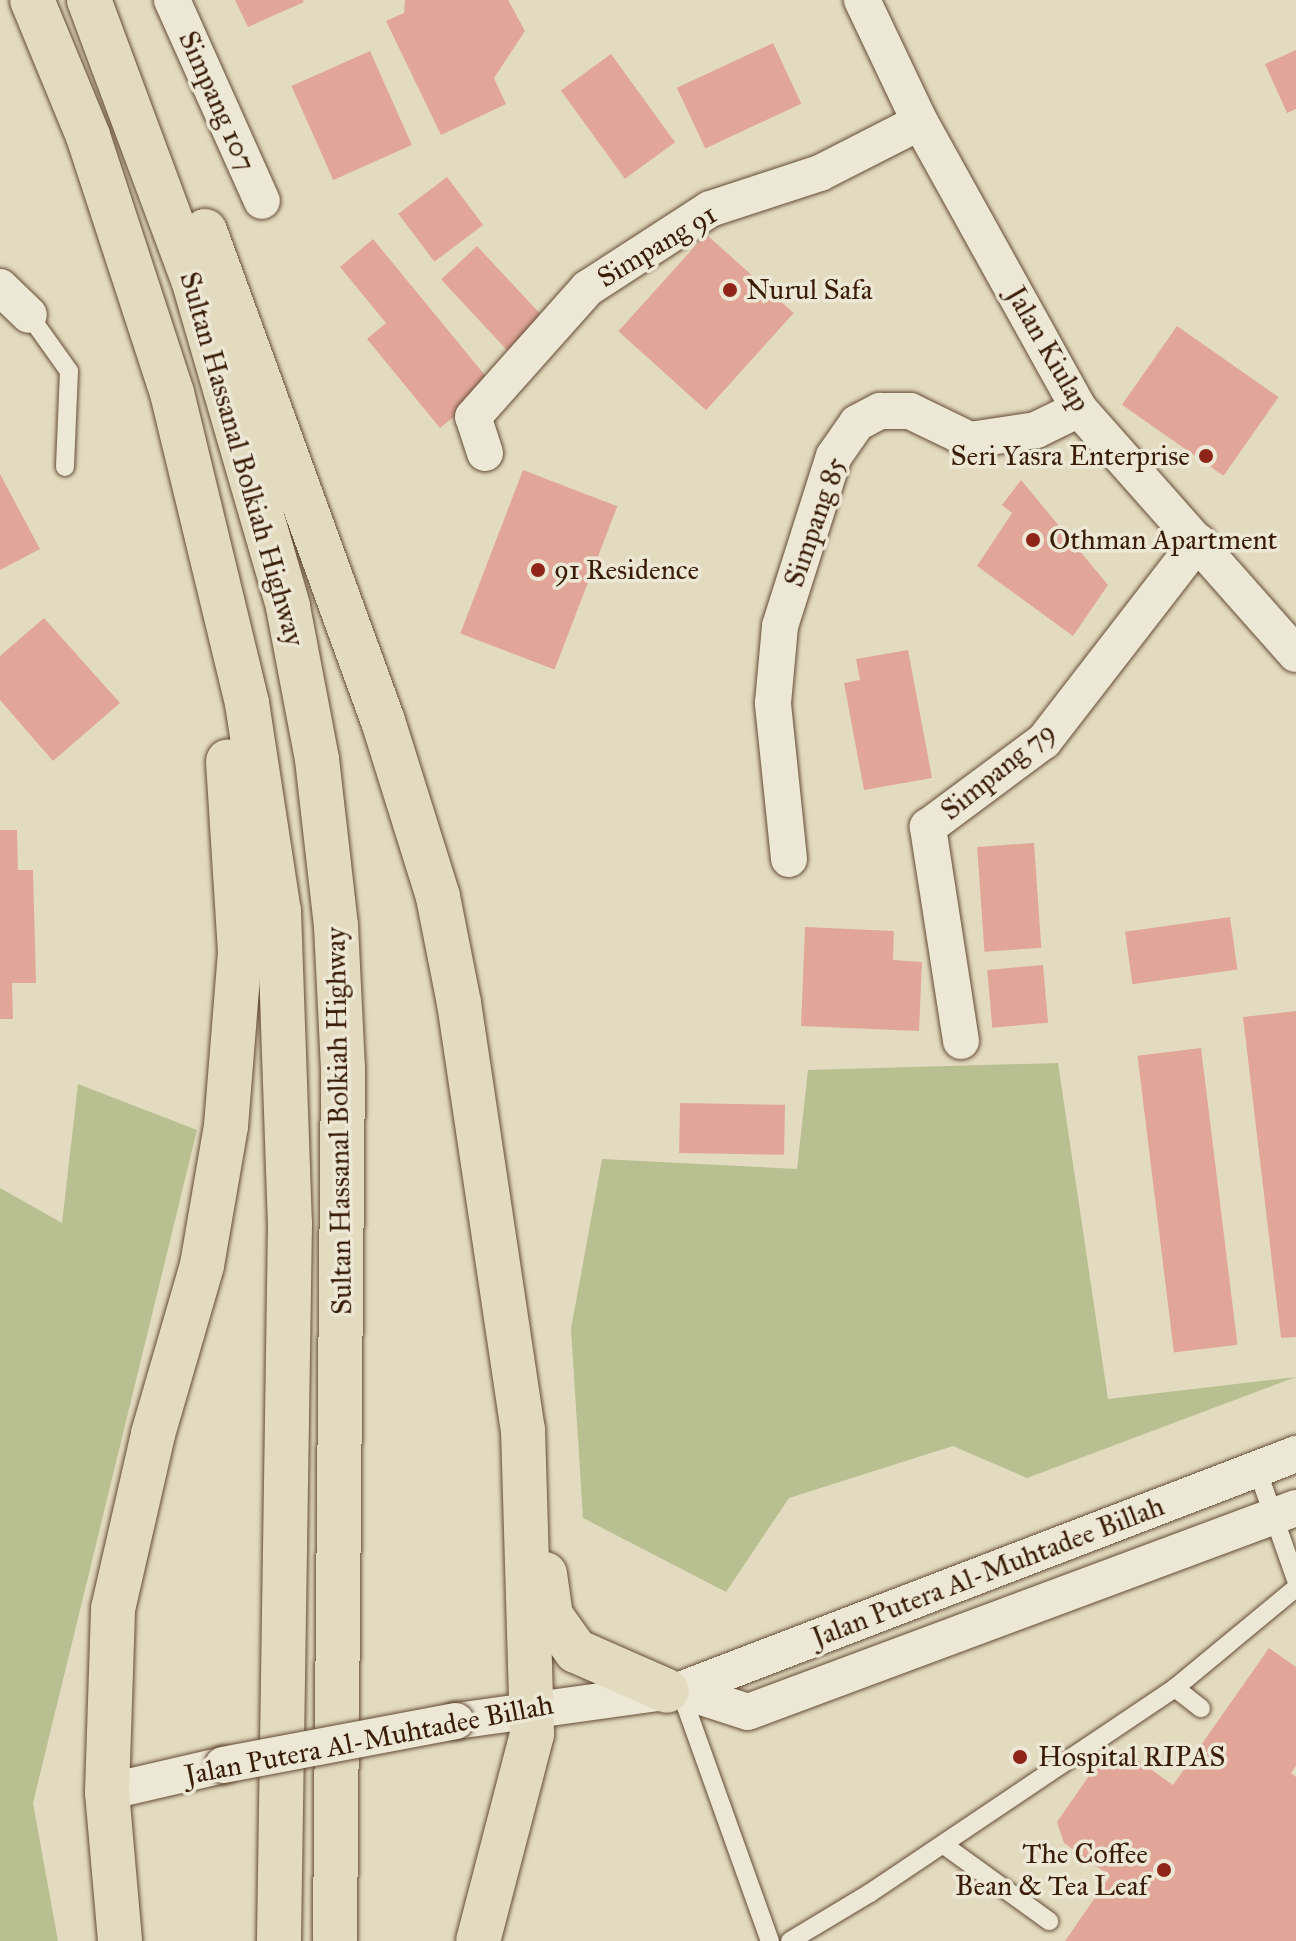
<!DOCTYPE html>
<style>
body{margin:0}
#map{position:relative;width:1296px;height:1941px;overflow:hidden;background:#e3dbc0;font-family:"IM FELL Great Primer",serif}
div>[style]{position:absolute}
.green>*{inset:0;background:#b8bf90}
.building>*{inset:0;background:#e1a698;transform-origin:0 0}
.roads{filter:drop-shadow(0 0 2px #644c35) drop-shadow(0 0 2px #644c35)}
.service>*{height:18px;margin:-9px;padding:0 9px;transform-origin:9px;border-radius:9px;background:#ede8d6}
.minor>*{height:36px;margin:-18px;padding:0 18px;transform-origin:18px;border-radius:18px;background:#ede8d6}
.primary>*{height:44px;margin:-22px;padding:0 22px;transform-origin:22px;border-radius:22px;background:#e3dbc0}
.motorway>*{height:44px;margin:-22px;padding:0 22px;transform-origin:22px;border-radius:22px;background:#e3dbc0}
.bridges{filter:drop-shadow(0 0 2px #644c35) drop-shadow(0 0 2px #644c35)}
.minor-bridge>*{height:36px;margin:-18px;padding:0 18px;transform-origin:18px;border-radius:18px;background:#ede8d6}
.dots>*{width:22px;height:22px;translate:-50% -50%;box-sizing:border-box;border:4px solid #ede8d6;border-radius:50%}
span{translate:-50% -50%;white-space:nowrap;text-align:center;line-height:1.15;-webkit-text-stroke:7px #ede8d6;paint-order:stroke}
.street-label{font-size:28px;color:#3a1d07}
.poi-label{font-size:28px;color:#3a1d07}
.left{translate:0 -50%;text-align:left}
.right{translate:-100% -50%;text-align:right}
</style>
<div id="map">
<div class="green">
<i style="clip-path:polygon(1058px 1063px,1108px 1399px,1296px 1377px,1027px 1478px,953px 1446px,789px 1498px,726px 1592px,583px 1518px,571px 1329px,602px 1159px,797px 1169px,808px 1070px)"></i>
<i style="clip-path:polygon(78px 1084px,197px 1130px,33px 1803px,58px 1941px,0 1941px,0 1188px,62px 1223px)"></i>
</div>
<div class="building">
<i style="clip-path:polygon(235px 0,303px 0,304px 2px,248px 27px)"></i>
<i style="clip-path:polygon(405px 0,508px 0,525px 31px,494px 78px,506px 104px,441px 135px,386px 21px,404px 13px)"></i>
<i style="left:773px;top:43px;width:67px;height:106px;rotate:65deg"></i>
<i style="clip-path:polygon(1296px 50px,1296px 109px,1287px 113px,1265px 64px)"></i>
<i style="left:370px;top:51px;width:103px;height:86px;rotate:66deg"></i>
<i style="left:611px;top:54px;width:109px;height:62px;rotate:54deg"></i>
<i style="left:447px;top:177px;width:60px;height:61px;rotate:53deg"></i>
<i style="left:706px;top:234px;width:118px;height:131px;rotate:42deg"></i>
<i style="clip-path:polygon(373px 239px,493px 385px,440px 428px,367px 339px,386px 323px,340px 267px)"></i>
<i style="left:477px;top:246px;width:107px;height:49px;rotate:47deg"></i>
<i style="left:1177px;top:326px;width:124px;height:96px;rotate:35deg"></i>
<i style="left:523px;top:470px;width:101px;height:175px;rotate:21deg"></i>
<i style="clip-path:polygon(0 474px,40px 549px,0 570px)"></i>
<i style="clip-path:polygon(1021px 480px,1108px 585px,1073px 636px,977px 566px,1012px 513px,1002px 505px)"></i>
<i style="clip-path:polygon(44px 618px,120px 703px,53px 761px,0 700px,0 656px)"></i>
<i style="clip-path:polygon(908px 650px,932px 778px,864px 790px,844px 683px,860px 680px,856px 659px)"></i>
<i style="clip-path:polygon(0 830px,17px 830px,18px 870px,33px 870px,36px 983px,12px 983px,13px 1019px,0 1019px)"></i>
<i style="left:1034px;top:843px;width:105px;height:57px;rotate:86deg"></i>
<i style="left:1230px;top:917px;width:53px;height:106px;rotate:82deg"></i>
<i style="clip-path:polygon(805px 927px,894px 931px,893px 960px,922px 962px,919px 1031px,801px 1026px)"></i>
<i style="left:1043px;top:965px;width:58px;height:56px;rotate:85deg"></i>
<i style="clip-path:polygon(1296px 1011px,1296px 1337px,1281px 1338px,1243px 1017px)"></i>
<i style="left:1201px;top:1048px;width:299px;height:64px;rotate:83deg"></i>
<i style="left:680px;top:1103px;width:105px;height:50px;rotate:1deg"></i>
<i style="clip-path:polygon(1269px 1648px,1296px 1667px,1296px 1766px,1291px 1773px,1296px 1777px,1296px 1941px,1065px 1941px,1110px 1876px,1064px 1843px,1057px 1822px,1104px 1754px,1126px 1752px,1173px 1785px)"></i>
</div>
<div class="roads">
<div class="service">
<i style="left:29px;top:315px;width:69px;rotate:54.5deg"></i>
<i style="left:69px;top:371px;width:96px;rotate:92.4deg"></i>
<i style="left:1257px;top:1469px;width:118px;rotate:70.6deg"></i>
<i style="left:1175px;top:1688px;width:33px;rotate:38deg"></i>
<i style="left:680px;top:1690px;width:267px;rotate:70.3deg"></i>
<i style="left:944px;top:1845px;width:130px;rotate:35.9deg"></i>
<i style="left:790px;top:1941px;width:93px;rotate:-31deg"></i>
<i style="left:870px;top:1893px;width:367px;rotate:-33.9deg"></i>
<i style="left:1175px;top:1688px;width:157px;rotate:-39.6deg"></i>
</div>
<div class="minor">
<i style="left:172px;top:0;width:220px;rotate:65.9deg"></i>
<i style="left:862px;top:0;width:135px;rotate:64.6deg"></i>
<i style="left:920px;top:122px;width:328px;rotate:61deg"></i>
<i style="left:1079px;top:409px;width:327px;rotate:48.5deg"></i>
<i style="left:0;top:287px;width:40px;rotate:44deg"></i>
<i style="left:485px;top:453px;width:38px;rotate:-108deg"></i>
<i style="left:473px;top:417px;width:173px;rotate:-48.3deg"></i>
<i style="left:588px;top:288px;width:145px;rotate:-32.9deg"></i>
<i style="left:710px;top:209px;width:116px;rotate:-18.1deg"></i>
<i style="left:820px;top:173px;width:112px;rotate:-27deg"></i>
<i style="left:789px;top:859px;width:157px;rotate:-95.9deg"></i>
<i style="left:773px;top:703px;width:77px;rotate:-84.8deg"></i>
<i style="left:780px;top:626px;width:178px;rotate:-72.4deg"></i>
<i style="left:834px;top:456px;width:40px;rotate:-55.1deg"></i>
<i style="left:857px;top:423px;width:26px;rotate:-28deg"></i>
<i style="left:880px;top:411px;width:30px"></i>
<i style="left:910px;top:411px;width:67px;rotate:25.8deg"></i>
<i style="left:970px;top:440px;width:67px;rotate:-8.6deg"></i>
<i style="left:1036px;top:430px;width:48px;rotate:-26deg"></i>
<i style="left:961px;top:1041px;width:217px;rotate:-98.8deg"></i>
<i style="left:928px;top:827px;width:144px;rotate:-36.6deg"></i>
<i style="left:1044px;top:741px;width:252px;rotate:-52.3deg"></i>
<i style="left:680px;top:1690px;width:71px;rotate:17.9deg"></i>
<i style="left:748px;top:1712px;width:585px;rotate:-20.42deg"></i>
<i style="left:456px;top:1721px;width:226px;rotate:-7.9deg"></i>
<i style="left:680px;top:1690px;width:660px;rotate:-20.96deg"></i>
<i style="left:107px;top:1792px;width:119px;rotate:-13.1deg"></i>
</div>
<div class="primary">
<i style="left:107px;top:1792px;width:150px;rotate:85deg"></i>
</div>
<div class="motorway">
<i style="left:32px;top:0;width:147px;rotate:67.6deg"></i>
<i style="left:88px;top:136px;width:270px;rotate:71.9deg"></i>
<i style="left:172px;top:393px;width:319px;rotate:76.4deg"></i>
<i style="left:247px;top:703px;width:210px;rotate:81.3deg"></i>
<i style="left:279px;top:911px;width:312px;rotate:88deg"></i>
<i style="left:290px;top:1223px;width:718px;rotate:90.88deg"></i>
<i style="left:89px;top:0;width:298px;rotate:69.6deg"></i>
<i style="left:193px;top:279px;width:341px;rotate:73.8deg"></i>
<i style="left:288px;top:607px;width:155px;rotate:79.2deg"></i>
<i style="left:317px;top:759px;width:168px;rotate:83.5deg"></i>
<i style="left:336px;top:926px;width:142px;rotate:87.2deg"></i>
<i style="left:343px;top:1068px;width:873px;rotate:90.53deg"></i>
<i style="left:205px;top:231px;width:521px;rotate:70.04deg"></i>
<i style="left:383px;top:721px;width:184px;rotate:72.6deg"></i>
<i style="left:438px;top:897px;width:108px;rotate:78.8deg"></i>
<i style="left:459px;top:1003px;width:431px;rotate:81.5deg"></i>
<i style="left:523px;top:1429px;width:305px;rotate:88.3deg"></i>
<i style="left:532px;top:1734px;width:214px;rotate:104.6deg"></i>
<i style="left:545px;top:1574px;width:42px;rotate:81.9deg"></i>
<i style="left:551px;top:1616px;width:43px;rotate:54.5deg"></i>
<i style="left:576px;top:1651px;width:99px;rotate:23.7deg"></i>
<i style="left:107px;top:1792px;width:183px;rotate:-88.1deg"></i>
<i style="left:113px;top:1609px;width:180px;rotate:-77.1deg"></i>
<i style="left:153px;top:1434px;width:176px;rotate:-73.8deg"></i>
<i style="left:202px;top:1265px;width:141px;rotate:-80.2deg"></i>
<i style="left:226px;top:1126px;width:175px;rotate:-85.4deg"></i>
<i style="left:240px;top:952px;width:191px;rotate:-93.6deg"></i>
</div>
</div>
<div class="bridges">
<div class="minor-bridge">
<i style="left:223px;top:1765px;width:237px;rotate:-10.7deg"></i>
</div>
</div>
<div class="dots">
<i style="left:730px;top:290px;background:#8f2418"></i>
<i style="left:1206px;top:456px;background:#8f2418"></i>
<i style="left:1033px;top:540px;background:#8f2418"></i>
<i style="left:538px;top:570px;background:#8f2418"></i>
<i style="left:1020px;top:1757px;background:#8f2418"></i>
<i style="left:1164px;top:1870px;background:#8f2418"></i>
</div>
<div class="street-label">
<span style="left:217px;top:101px;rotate:66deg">Simpang 107</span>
<span style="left:657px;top:246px;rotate:-31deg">Simpang 91</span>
<span style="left:1048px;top:349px;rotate:60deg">Jalan Kiulap</span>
<span style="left:242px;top:459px;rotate:74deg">Sultan Hassanal Bolkiah Highway</span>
<span style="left:815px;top:522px;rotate:-71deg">Simpang 85</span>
<span style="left:998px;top:771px;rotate:-39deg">Simpang 79</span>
<span style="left:339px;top:1121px;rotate:-91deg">Sultan Hassanal Bolkiah Highway</span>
<span style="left:988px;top:1572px;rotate:-21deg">Jalan Putera Al-Muhtadee Billah</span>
<span style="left:369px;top:1740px;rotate:-11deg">Jalan Putera Al-Muhtadee Billah</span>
</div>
<div class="poi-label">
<span class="left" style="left:746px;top:290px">Nurul Safa</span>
<span class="right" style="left:1190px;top:456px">Seri Yasra Enterprise</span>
<span class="left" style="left:1049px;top:540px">Othman Apartment</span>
<span class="left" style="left:554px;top:570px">91 Residence</span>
<span class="left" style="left:1038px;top:1757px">Hospital RIPAS</span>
<span class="right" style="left:1148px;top:1870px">The Coffee<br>Bean &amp; Tea Leaf</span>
</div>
</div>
